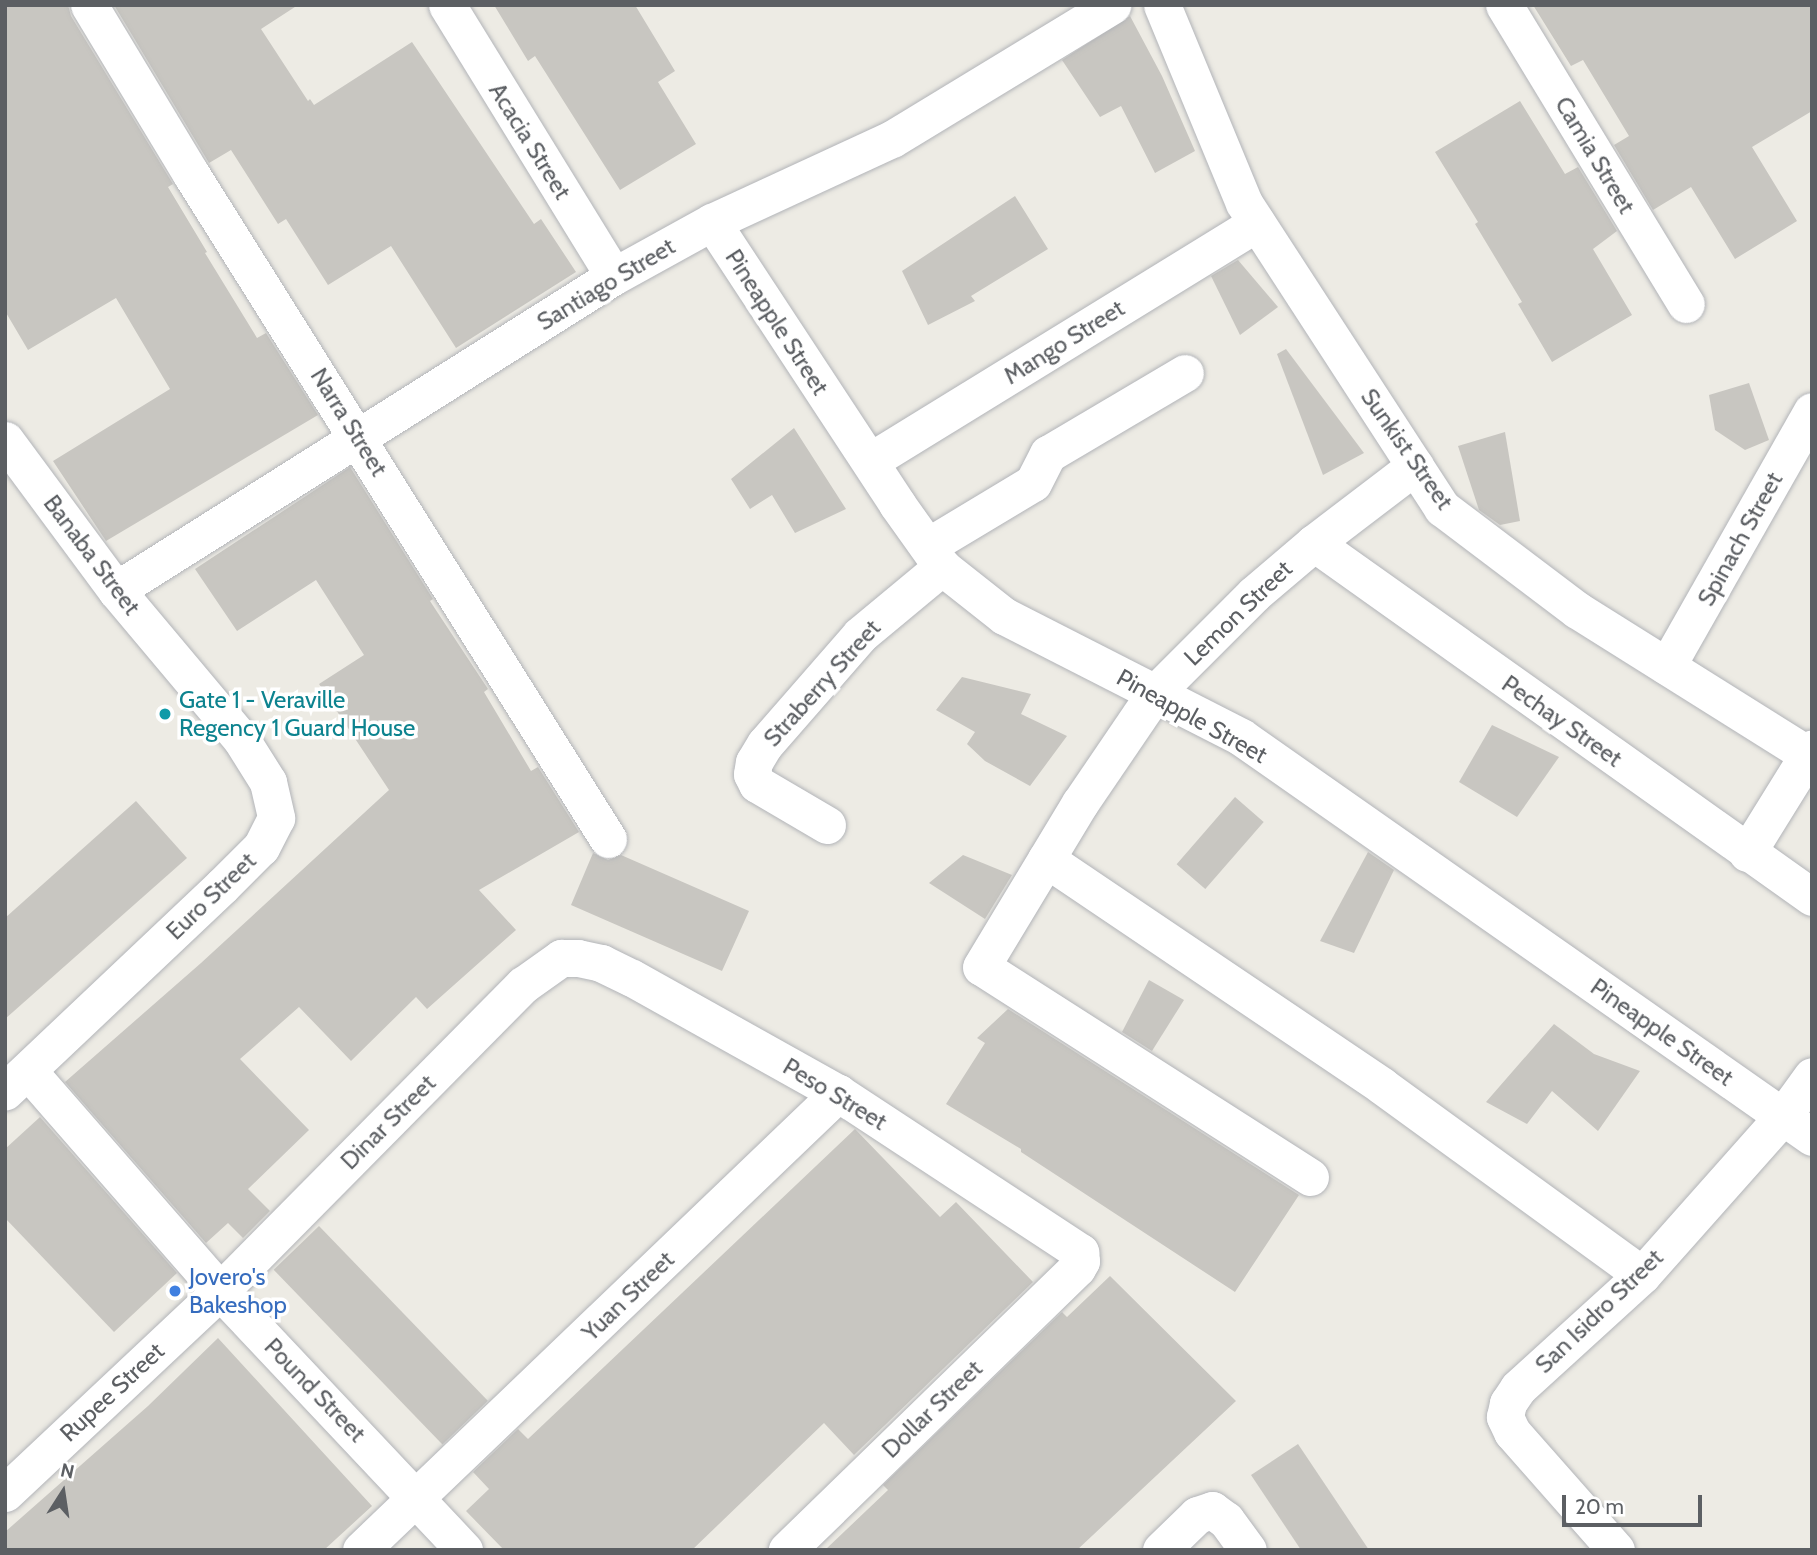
<!DOCTYPE html>
<style>
body{margin:0}
#map{position:relative;width:1817px;height:1555px;overflow:hidden;background:#edebe4;font-family:Cabin,sans-serif}
div>[style]{position:absolute}
.building>*{inset:0;background:#c8c6c1;transform-origin:0 0}
.roads{filter:drop-shadow(0 0 2px #b2b4b8) drop-shadow(0 0 2px #b2b4b8)}
.street>*{height:37px;margin:-18.5px;padding:0 18.5px;transform-origin:18.5px;border-radius:18.5px;background:#fff}
.dots>*{width:19px;height:19px;translate:-50% -50%;box-sizing:border-box;border:4px solid #fff;border-radius:50%}
span{translate:-50% -50%;white-space:nowrap;text-align:center;line-height:1.15;-webkit-text-stroke:7px #fff;paint-order:stroke}
.street-label{font-size:24px;color:#5c5f63}
.culture-label{font-size:24px;color:#0d838f}
.left{translate:0 -50%;text-align:left}
.shop-label{font-size:24px;color:#366cbe}
.frame{position:absolute;inset:0;border:7px solid #5c5f63;pointer-events:none}
.north{position:absolute;left:28px;top:1457px;width:70px;height:70px;-webkit-text-stroke:5px #fff;paint-order:stroke;rotate:12deg;font-size:19px;font-weight:700;line-height:28px;text-align:center;color:#5c5f63}
.north::after{content:'';display:block;margin:auto;width:24px;height:32px;background:#5c5f63;clip-path:polygon(50% 0,100% 100%,50% 72%,0 100%)}
.scale{position:absolute;left:1562px;top:1495px;width:140px;height:32px;box-sizing:border-box;border:4px solid #5c5f63;border-top:0;padding-left:9px;font-size:21px;line-height:24px;white-space:nowrap;color:#5c5f63;-webkit-text-stroke:5px #fff;paint-order:stroke}
</style>
<div id="map">
<div class="building">
<i style="clip-path:polygon(5px 5px,68px 5px,71px 16px,173px 184px,168px 187px,207px 252px,205px 253px,257px 338px,266px 333px,318px 415px,106px 541px,53px 461px,170px 389px,116px 298px,28px 350px,5px 311px)"></i>
<i style="clip-path:polygon(114px 5px,298px 5px,261px 29px,308px 101px,310px 99px,314px 105px,412px 42px,534px 224px,541px 219px,576px 272px,456px 348px,391px 246px,328px 285px,286px 219px,278px 224px,231px 150px,209px 163px)"></i>
<i style="clip-path:polygon(494px 5px,635px 5px,675px 71px,658px 82px,696px 144px,620px 190px,535px 56px,528px 61px)"></i>
<i style="clip-path:polygon(1533px 5px,1812px 5px,1812px 111px,1752px 147px,1797px 221px,1735px 259px,1691px 187px,1653px 210px,1614px 145px,1629px 136px,1583px 60px,1571px 66px)"></i>
<i style="clip-path:polygon(1130px 16px,1162px 76px,1195px 151px,1155px 173px,1121px 106px,1100px 117px,1062px 60px)"></i>
<i style="clip-path:polygon(1520px 101px,1565px 174px,1578px 167px,1617px 231px,1593px 249px,1632px 315px,1552px 362px,1518px 304px,1522px 302px,1475px 224px,1478px 222px,1435px 152px)"></i>
<i style="clip-path:polygon(1015px 196px,1048px 249px,971px 296px,975px 301px,928px 325px,902px 271px)"></i>
<i style="clip-path:polygon(1238px 260px,1278px 307px,1240px 335px,1211px 276px)"></i>
<i style="clip-path:polygon(1286px 349px,1364px 453px,1323px 475px,1277px 354px)"></i>
<i style="clip-path:polygon(1749px 383px,1769px 440px,1745px 450px,1715px 430px,1709px 395px)"></i>
<i style="clip-path:polygon(794px 428px,846px 509px,795px 533px,772px 495px,750px 509px,731px 479px)"></i>
<i style="clip-path:polygon(1505px 432px,1520px 521px,1500px 525px,1479px 510px,1458px 446px)"></i>
<i style="clip-path:polygon(350px 467px,433px 599px,430px 601px,488px 689px,484px 692px,531px 771px,538px 767px,579px 832px,479px 890px,516px 930px,427px 1009px,416px 997px,351px 1061px,299px 1007px,240px 1059px,309px 1130px,248px 1189px,270px 1211px,243px 1238px,228px 1223px,206px 1243px,65px 1082px,201px 963px,389px 790px,319px 684px,364px 655px,316px 580px,237px 631px,195px 569px)"></i>
<i style="clip-path:polygon(962px 677px,1031px 694px,1021px 714px,1067px 736px,1030px 786px,985px 761px,967px 744px,975px 732px,936px 710px)"></i>
<i style="clip-path:polygon(1492px 725px,1559px 757px,1517px 817px,1459px 782px)"></i>
<i style="left:1235px;top:797px;width:38px;height:89px;rotate:41deg"></i>
<i style="clip-path:polygon(136px 801px,187px 858px,5px 1019px,5px 918px)"></i>
<i style="clip-path:polygon(1368px 852px,1394px 870px,1354px 953px,1320px 941px)"></i>
<i style="clip-path:polygon(593px 853px,608px 860px,621px 855px,749px 911px,722px 971px,571px 905px)"></i>
<i style="clip-path:polygon(963px 855px,1012px 875px,985px 919px,929px 883px)"></i>
<i style="clip-path:polygon(1149px 980px,1184px 1000px,1152px 1051px,1122px 1032px)"></i>
<i style="clip-path:polygon(1008px 1009px,1299px 1195px,1235px 1292px,1021px 1152px,1021px 1149px,946px 1104px,985px 1043px,977px 1038px)"></i>
<i style="clip-path:polygon(1554px 1024px,1594px 1054px,1640px 1071px,1598px 1131px,1552px 1091px,1527px 1124px,1486px 1102px)"></i>
<i style="clip-path:polygon(40px 1117px,177px 1273px,114px 1332px,5px 1218px,5px 1149px)"></i>
<i style="clip-path:polygon(855px 1129px,940px 1217px,956px 1202px,1033px 1282px,854px 1455px,824px 1423px,692px 1550px,504px 1550px,466px 1511px,489px 1489px,473px 1472px,518px 1429px,528px 1439px)"></i>
<i style="left:319px;top:1226px;width:243px;height:63px;rotate:46deg"></i>
<i style="clip-path:polygon(1110px 1276px,1236px 1401px,1077px 1550px,825px 1550px,888px 1490px,883px 1485px,1062px 1312px,1067px 1317px)"></i>
<i style="clip-path:polygon(218px 1338px,372px 1506px,324px 1550px,5px 1550px,5px 1532px,148px 1406px)"></i>
<i style="clip-path:polygon(1298px 1444px,1369px 1550px,1301px 1550px,1251px 1475px)"></i>
</div>
<div class="roads">
<div class="street">
<i style="left:89px;top:5px;width:197px;rotate:58.9deg"></i>
<i style="left:191px;top:174px;width:785px;rotate:57.91deg"></i>
<i style="left:447px;top:5px;width:318px;rotate:58.4deg"></i>
<i style="left:1162px;top:5px;width:214px;rotate:67.5deg"></i>
<i style="left:1244px;top:203px;width:364px;rotate:57deg"></i>
<i style="left:1442px;top:508px;width:169px;rotate:37.1deg"></i>
<i style="left:1577px;top:610px;width:273px;rotate:32.1deg"></i>
<i style="left:1504px;top:5px;width:350px;rotate:58.7deg"></i>
<i style="left:712px;top:222px;width:337px;rotate:56.7deg"></i>
<i style="left:897px;top:504px;width:77px;rotate:54.5deg"></i>
<i style="left:942px;top:567px;width:79px;rotate:38.3deg"></i>
<i style="left:1004px;top:616px;width:266px;rotate:27deg"></i>
<i style="left:1241px;top:737px;width:697px;rotate:35.01deg"></i>
<i style="left:5px;top:440px;width:187px;rotate:53.5deg"></i>
<i style="left:116px;top:590px;width:194px;rotate:50deg"></i>
<i style="left:241px;top:739px;width:51px;rotate:57.9deg"></i>
<i style="left:268px;top:782px;width:37px;rotate:77deg"></i>
<i style="left:276px;top:818px;width:33px;rotate:117deg"></i>
<i style="left:261px;top:847px;width:55px;rotate:135deg"></i>
<i style="left:222px;top:886px;width:299px;rotate:136.6deg"></i>
<i style="left:870px;top:461px;width:454px;rotate:-31.6deg"></i>
<i style="left:1314px;top:543px;width:611px;rotate:35.41deg"></i>
<i style="left:928px;top:546px;width:122px;rotate:-31deg"></i>
<i style="left:1033px;top:483px;width:33px;rotate:-63deg"></i>
<i style="left:1048px;top:454px;width:159px;rotate:-30.6deg"></i>
<i style="left:116px;top:590px;width:589px;rotate:-32.23deg"></i>
<i style="left:614px;top:276px;width:112px;rotate:-28.9deg"></i>
<i style="left:712px;top:222px;width:198px;rotate:-24.8deg"></i>
<i style="left:892px;top:139px;width:258px;rotate:-31.3deg"></i>
<i style="left:1667px;top:666px;width:293px;rotate:-60.4deg"></i>
<i style="left:827px;top:825px;width:81px;rotate:-149.6deg"></i>
<i style="left:757px;top:784px;width:11px;rotate:-117deg"></i>
<i style="left:752px;top:774px;width:12px;rotate:-81deg"></i>
<i style="left:754px;top:762px;width:21px;rotate:-59deg"></i>
<i style="left:765px;top:744px;width:145px;rotate:-48.9deg"></i>
<i style="left:860px;top:635px;width:107px;rotate:-39.7deg"></i>
<i style="left:1747px;top:853px;width:123px;rotate:-58.2deg"></i>
<i style="left:1046px;top:859px;width:405px;rotate:34deg"></i>
<i style="left:1382px;top:1086px;width:321px;rotate:36deg"></i>
<i style="left:29px;top:1072px;width:291px;rotate:48.9deg"></i>
<i style="left:220px;top:1291px;width:356px;rotate:46.7deg"></i>
<i style="left:1310px;top:1177px;width:390px;rotate:-147.4deg"></i>
<i style="left:981px;top:967px;width:192px;rotate:-58.9deg"></i>
<i style="left:1080px;top:803px;width:132px;rotate:-55.8deg"></i>
<i style="left:1154px;top:694px;width:141px;rotate:-45deg"></i>
<i style="left:1254px;top:594px;width:79px;rotate:-40.4deg"></i>
<i style="left:1314px;top:543px;width:127px;rotate:-37.3deg"></i>
<i style="left:5px;top:1493px;width:295px;rotate:-43.2deg"></i>
<i style="left:220px;top:1291px;width:431px;rotate:-45.3deg"></i>
<i style="left:523px;top:985px;width:47px;rotate:-35.4deg"></i>
<i style="left:561px;top:958px;width:17px"></i>
<i style="left:578px;top:958px;width:24px;rotate:12deg"></i>
<i style="left:601px;top:963px;width:34px;rotate:26deg"></i>
<i style="left:632px;top:978px;width:236px;rotate:29.2deg"></i>
<i style="left:838px;top:1093px;width:290px;rotate:33.3deg"></i>
<i style="left:1080px;top:1252px;width:9px;rotate:84deg"></i>
<i style="left:1081px;top:1261px;width:8px;rotate:120deg"></i>
<i style="left:1077px;top:1268px;width:405px;rotate:135.8deg"></i>
<i style="left:361px;top:1550px;width:661px;rotate:-43.77deg"></i>
<i style="left:1161px;top:1550px;width:50px;rotate:-44.2deg"></i>
<i style="left:1197px;top:1515px;width:16px;rotate:-18deg"></i>
<i style="left:1212px;top:1510px;width:17px;rotate:36deg"></i>
<i style="left:1226px;top:1520px;width:37px;rotate:54deg"></i>
<i style="left:1616px;top:1550px;width:157px;rotate:-131.4deg"></i>
<i style="left:1512px;top:1432px;width:17px;rotate:-115deg"></i>
<i style="left:1505px;top:1417px;width:14px;rotate:-78deg"></i>
<i style="left:1508px;top:1403px;width:18px;rotate:-56deg"></i>
<i style="left:1518px;top:1388px;width:168px;rotate:-42.3deg"></i>
<i style="left:1642px;top:1275px;width:213px;rotate:-48.4deg"></i>
<i style="left:1783px;top:1116px;width:49px;rotate:-54.1deg"></i>
</div>
</div>
<div class="dots">
<i style="left:165px;top:714px;background:#0f9aa8"></i>
<i style="left:175px;top:1291px;background:#3f7fe0"></i>
</div>
<div class="street-label">
<span style="left:530px;top:141px;rotate:58deg">Acacia Street</span>
<span style="left:1595px;top:155px;rotate:59deg">Camia Street</span>
<span style="left:606px;top:284px;rotate:-31deg">Santiago Street</span>
<span style="left:777px;top:322px;rotate:57deg">Pineapple Street</span>
<span style="left:1064px;top:342px;rotate:-32deg">Mango Street</span>
<span style="left:349px;top:422px;rotate:58deg">Narra Street</span>
<span style="left:1407px;top:449px;rotate:55deg">Sunkist Street</span>
<span style="left:1740px;top:539px;rotate:-61deg">Spinach Street</span>
<span style="left:92px;top:555px;rotate:53deg">Banaba Street</span>
<span style="left:1238px;top:613px;rotate:-44deg">Lemon Street</span>
<span style="left:822px;top:683px;rotate:-48deg">Straberry Street</span>
<span style="left:1192px;top:716px;rotate:29deg">Pineapple Street</span>
<span style="left:1562px;top:721px;rotate:35deg">Pechay Street</span>
<span style="left:211px;top:896px;rotate:-44deg">Euro Street</span>
<span style="left:1662px;top:1032px;rotate:35deg">Pineapple Street</span>
<span style="left:835px;top:1094px;rotate:31deg">Peso Street</span>
<span style="left:388px;top:1122px;rotate:-45deg">Dinar Street</span>
<span style="left:628px;top:1296px;rotate:-44deg">Yuan Street</span>
<span style="left:1599px;top:1311px;rotate:-44deg">San Isidro Street</span>
<span style="left:315px;top:1390px;rotate:46deg">Pound Street</span>
<span style="left:112px;top:1392px;rotate:-43deg">Rupee Street</span>
<span style="left:932px;top:1409px;rotate:-44deg">Dollar Street</span>
</div>
<div class="culture-label">
<span class="left" style="left:179px;top:714px">Gate 1 - Veraville<br>Regency 1 Guard House</span>
</div>
<div class="shop-label">
<span class="left" style="left:189px;top:1291px">Jovero's<br>Bakeshop</span>
</div>
<div class="frame"></div>
<div class="north">N</div>
<div class="scale">20 m</div>
</div>
